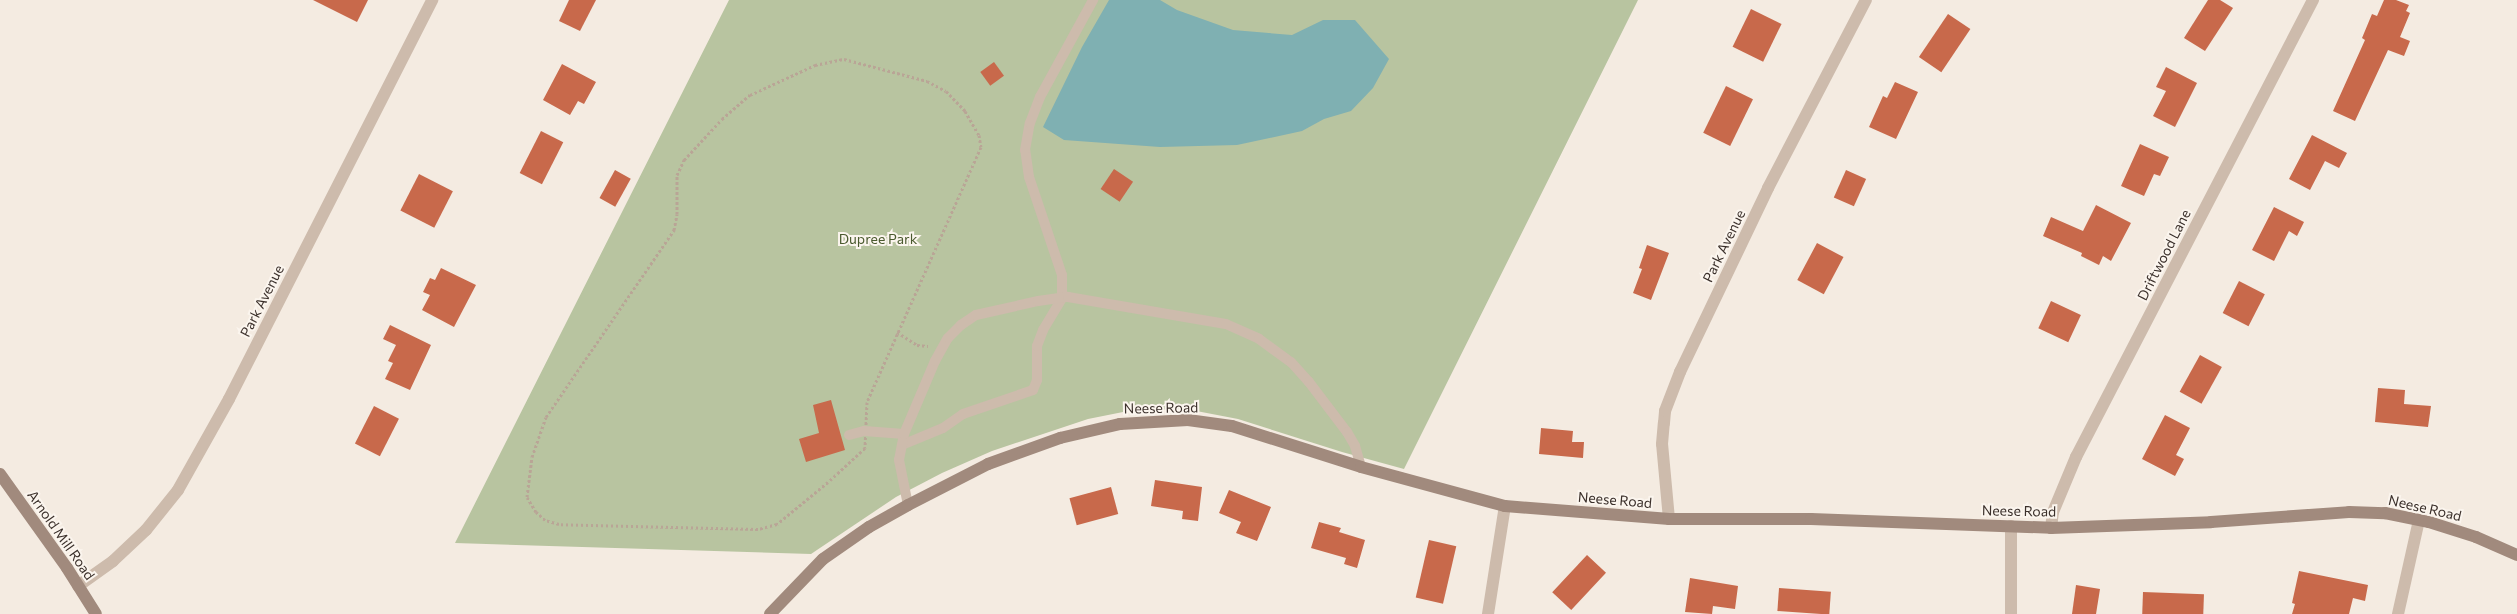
<!DOCTYPE html>
<style>
body{margin:0}
#map{position:relative;width:2517px;height:614px;overflow:hidden;background:#f4ebe1;font-family:Commissioner,sans-serif}
div>[style]{position:absolute}
.green>*{inset:0;background:#b8c4a0}
.water>*{inset:0;background:#7fb0b2}
.building>*{inset:0;background:#c8694b;transform-origin:0 0}
.path>*{height:3px;margin-top:-1.5px;transform-origin:0;background:repeating-linear-gradient(90deg,#b9a596 0 2.5px,transparent 0 5px)}
.lane>*{height:10px;margin:-5px;padding:0 5px;transform-origin:5px;border-radius:5px;background:#cdbbac}
.street>*{height:12px;margin:-6px;padding:0 6px;transform-origin:6px;border-radius:6px;background:#cdbbac}
.secondary>*{height:12px;margin:-6px;padding:0 6px;transform-origin:6px;border-radius:6px;background:#a18a7d}
span{translate:-50% -50%;white-space:nowrap;text-align:center;line-height:1.15;-webkit-text-stroke:4px #fbf5ee;paint-order:stroke}
.park-label{font-size:14px;color:#4a5a2e}
.street-label{font-size:14px;color:#3b302b}
</style>
<div id="map">
<div class="green">
<i style="clip-path:polygon(729px 0,1638px 0,1404px 469px,1342px 452px,1238px 419px,1186px 409px,1133px 410px,1088px 419px,992px 451px,942px 473px,896px 497px,811px 554px,455px 543px)"></i>
</div>
<div class="water">
<i style="clip-path:polygon(1109px 0,1160px 0,1177px 10px,1233px 30px,1292px 35px,1323px 20px,1355px 20px,1389px 59px,1373px 88px,1351px 111px,1324px 119px,1302px 131px,1237px 145px,1160px 147px,1064px 140px,1043px 127px,1082px 47px)"></i>
</div>
<div class="building">
<i style="clip-path:polygon(313px 0,368px 0,357px 22px)"></i>
<i style="clip-path:polygon(569px 0,596px 0,580px 31px,559px 21px)"></i>
<i style="clip-path:polygon(2208px 0,2220px 0,2233px 8px,2205px 51px,2184px 38px)"></i>
<i style="clip-path:polygon(2384px 0,2396px 0,2409px 5px,2406px 11px,2410px 13px,2400px 37px,2410px 41px,2404px 56px,2388px 50px,2355px 121px,2333px 111px,2365px 40px,2362px 38px,2372px 14px,2377px 16px)"></i>
<i style="left:1751px;top:9px;width:34px;height:42px;rotate:26deg"></i>
<i style="left:1948px;top:14px;width:27px;height:52px;rotate:34deg"></i>
<i style="left:994px;top:62px;width:17px;height:17px;rotate:54deg"></i>
<i style="clip-path:polygon(562px 64px,596px 82px,584px 104px,578px 101px,570px 115px,543px 100px)"></i>
<i style="clip-path:polygon(2166px 67px,2197px 83px,2175px 127px,2153px 116px,2166px 91px,2156px 87px)"></i>
<i style="clip-path:polygon(1895px 82px,1918px 92px,1896px 139px,1869px 127px,1883px 96px,1887px 98px)"></i>
<i style="left:1726px;top:86px;width:30px;height:52px;rotate:26deg"></i>
<i style="left:541px;top:131px;width:25px;height:47px;rotate:27deg"></i>
<i style="clip-path:polygon(2312px 135px,2347px 153px,2339px 168px,2325px 161px,2310px 190px,2289px 179px)"></i>
<i style="clip-path:polygon(2140px 144px,2169px 157px,2160px 176px,2154px 174px,2144px 196px,2121px 186px)"></i>
<i style="left:1114px;top:169px;width:23px;height:24px;rotate:34deg"></i>
<i style="left:615px;top:170px;width:18px;height:32px;rotate:29deg"></i>
<i style="left:1846px;top:170px;width:22px;height:30px;rotate:24deg"></i>
<i style="left:419px;top:174px;width:38px;height:41px;rotate:27deg"></i>
<i style="clip-path:polygon(2096px 205px,2131px 223px,2111px 261px,2103px 256px,2099px 265px,2081px 256px,2082px 253px,2043px 236px,2051px 217px,2083px 231px)"></i>
<i style="clip-path:polygon(2274px 207px,2304px 222px,2297px 236px,2289px 231px,2274px 261px,2252px 250px)"></i>
<i style="left:1817px;top:243px;width:30px;height:42px;rotate:28deg"></i>
<i style="clip-path:polygon(1647px 245px,1669px 253px,1651px 300px,1633px 293px,1642px 269px,1639px 268px)"></i>
<i style="clip-path:polygon(441px 268px,476px 285px,454px 327px,422px 310px,430px 295px,423px 292px,430px 278px,435px 280px)"></i>
<i style="left:2239px;top:281px;width:29px;height:36px;rotate:27deg"></i>
<i style="left:2051px;top:301px;width:33px;height:30px;rotate:25deg"></i>
<i style="clip-path:polygon(390px 325px,431px 345px,410px 390px,385px 379px,393px 363px,388px 361px,396px 345px,383px 339px)"></i>
<i style="left:2200px;top:355px;width:25px;height:42px;rotate:29deg"></i>
<i style="clip-path:polygon(2378px 388px,2405px 390px,2404px 404px,2431px 406px,2428px 427px,2375px 422px)"></i>
<i style="clip-path:polygon(831px 400px,845px 450px,806px 462px,799px 439px,819px 433px,813px 405px)"></i>
<i style="left:374px;top:406px;width:28px;height:42px;rotate:27deg"></i>
<i style="clip-path:polygon(2165px 415px,2190px 428px,2176px 455px,2184px 459px,2175px 476px,2142px 459px)"></i>
<i style="clip-path:polygon(1541px 428px,1573px 431px,1572px 442px,1584px 442px,1583px 458px,1539px 454px)"></i>
<i style="clip-path:polygon(1155px 480px,1202px 487px,1198px 521px,1182px 519px,1183px 511px,1151px 506px)"></i>
<i style="left:1111px;top:487px;width:28px;height:43px;rotate:75deg"></i>
<i style="clip-path:polygon(1229px 490px,1271px 507px,1257px 541px,1236px 533px,1241px 522px,1219px 513px)"></i>
<i style="clip-path:polygon(1319px 522px,1341px 528px,1339px 532px,1365px 540px,1357px 568px,1344px 564px,1346px 558px,1311px 548px)"></i>
<i style="left:1429px;top:540px;width:28px;height:59px;rotate:13deg"></i>
<i style="left:1587px;top:555px;width:26px;height:51px;rotate:43deg"></i>
<i style="clip-path:polygon(2299px 571px,2368px 585px,2365px 601px,2353px 598px,2349px 614px,2292px 614px,2295px 604px,2292px 603px)"></i>
<i style="clip-path:polygon(1690px 578px,1738px 586px,1735px 609px,1713px 606px,1712px 614px,1685px 612px)"></i>
<i style="clip-path:polygon(2076px 585px,2100px 589px,2096px 614px,2072px 614px)"></i>
<i style="left:1779px;top:588px;width:52px;height:23px;rotate:4deg"></i>
<i style="left:2143px;top:592px;width:61px;height:22px;rotate:2deg"></i>
</div>
<div class="path">
<i style="left:844px;top:59px;width:86px;rotate:14.8deg"></i>
<i style="left:927px;top:81px;width:21px;rotate:28deg"></i>
<i style="left:946px;top:91px;width:28px;rotate:46deg"></i>
<i style="left:965px;top:111px;width:28px;rotate:60deg"></i>
<i style="left:979px;top:135px;width:12px;rotate:81deg"></i>
<i style="left:981px;top:147px;width:279px;rotate:114.1deg"></i>
<i style="left:867px;top:402px;width:46px;rotate:92.5deg"></i>
<i style="left:865px;top:448px;width:50px;rotate:137.4deg"></i>
<i style="left:828px;top:482px;width:66px;rotate:140.5deg"></i>
<i style="left:777px;top:524px;width:20px;rotate:165deg"></i>
<i style="left:758px;top:529px;width:199px;rotate:-178.6deg"></i>
<i style="left:559px;top:524px;width:15px;rotate:-164deg"></i>
<i style="left:545px;top:520px;width:12px;rotate:-138deg"></i>
<i style="left:536px;top:512px;width:17px;rotate:-121deg"></i>
<i style="left:527px;top:497px;width:40px;rotate:-82.9deg"></i>
<i style="left:532px;top:457px;width:42px;rotate:-70.7deg"></i>
<i style="left:546px;top:417px;width:227px;rotate:-55.6deg"></i>
<i style="left:674px;top:230px;width:16px;rotate:-79deg"></i>
<i style="left:677px;top:214px;width:39px;rotate:-90deg"></i>
<i style="left:677px;top:175px;width:17px;rotate:-65deg"></i>
<i style="left:684px;top:160px;width:56px;rotate:-47.2deg"></i>
<i style="left:722px;top:119px;width:37px;rotate:-41deg"></i>
<i style="left:750px;top:95px;width:72px;rotate:-24.8deg"></i>
<i style="left:815px;top:65px;width:30px;rotate:-12deg"></i>
<i style="left:897px;top:332px;width:24px;rotate:33deg"></i>
<i style="left:917px;top:345px;width:11px;rotate:5deg"></i>
</div>
<div class="lane">
<i style="left:849px;top:435px;width:16px;rotate:-15deg"></i>
<i style="left:864px;top:431px;width:40px;rotate:4.3deg"></i>
<i style="left:902px;top:445px;width:44px;rotate:-22.5deg"></i>
<i style="left:943px;top:428px;width:24px;rotate:-35deg"></i>
<i style="left:963px;top:414px;width:74px;rotate:-18.9deg"></i>
<i style="left:1033px;top:390px;width:11px;rotate:-68deg"></i>
<i style="left:1037px;top:380px;width:34px;rotate:-90deg"></i>
<i style="left:1037px;top:346px;width:17px;rotate:-69deg"></i>
<i style="left:1043px;top:330px;width:37px;rotate:-59deg"></i>
<i style="left:1062px;top:298px;width:23px;rotate:-90deg"></i>
<i style="left:1062px;top:275px;width:103px;rotate:-108.6deg"></i>
<i style="left:1029px;top:177px;width:27px;rotate:-98deg"></i>
<i style="left:1025px;top:150px;width:27px;rotate:-80deg"></i>
<i style="left:1030px;top:123px;width:28px;rotate:-69deg"></i>
<i style="left:1040px;top:97px;width:111px;rotate:-61.3deg"></i>
<i style="left:908px;top:505px;width:46px;rotate:-101.3deg"></i>
<i style="left:899px;top:460px;width:26px;rotate:-79deg"></i>
<i style="left:904px;top:434px;width:79px;rotate:-67deg"></i>
<i style="left:935px;top:361px;width:26px;rotate:-61deg"></i>
<i style="left:948px;top:338px;width:18px;rotate:-45deg"></i>
<i style="left:961px;top:325px;width:18px;rotate:-34deg"></i>
<i style="left:976px;top:315px;width:64px;rotate:-12.7deg"></i>
<i style="left:1038px;top:301px;width:30px;rotate:-8deg"></i>
<i style="left:1068px;top:297px;width:160px;rotate:9.7deg"></i>
<i style="left:1226px;top:324px;width:36px;rotate:24deg"></i>
<i style="left:1259px;top:339px;width:39px;rotate:36deg"></i>
<i style="left:1291px;top:362px;width:27px;rotate:48deg"></i>
<i style="left:1309px;top:382px;width:63px;rotate:52.8deg"></i>
<i style="left:1347px;top:432px;width:16px;rotate:60deg"></i>
<i style="left:1355px;top:446px;width:22px;rotate:74deg"></i>
</div>
<div class="street">
<i style="left:1669px;top:519px;width:75px;rotate:-95.3deg"></i>
<i style="left:1662px;top:444px;width:21px;rotate:-85deg"></i>
<i style="left:1664px;top:423px;width:12px;rotate:-85deg"></i>
<i style="left:1665px;top:411px;width:42px;rotate:-69deg"></i>
<i style="left:1680px;top:372px;width:204px;rotate:-64.4deg"></i>
<i style="left:1768px;top:188px;width:212px;rotate:-62.5deg"></i>
<i style="left:2011px;top:526px;width:88px;rotate:90deg"></i>
<i style="left:2051px;top:528px;width:16px;rotate:-83deg"></i>
<i style="left:2053px;top:512px;width:60px;rotate:-67.3deg"></i>
<i style="left:2076px;top:457px;width:515px;rotate:-62.59deg"></i>
<i style="left:78px;top:586px;width:43px;rotate:-35.5deg"></i>
<i style="left:113px;top:561px;width:45px;rotate:-43.2deg"></i>
<i style="left:146px;top:530px;width:51px;rotate:-51.3deg"></i>
<i style="left:178px;top:490px;width:104px;rotate:-60.7deg"></i>
<i style="left:229px;top:399px;width:448px;rotate:-63deg"></i>
<i style="left:1488px;top:614px;width:109px;rotate:-81.1deg"></i>
<i style="left:2398px;top:614px;width:96px;rotate:-77.4deg"></i>
</div>
<div class="secondary">
<i style="left:0;top:474px;width:115px;rotate:54.5deg"></i>
<i style="left:67px;top:568px;width:54px;rotate:57.8deg"></i>
<i style="left:770px;top:614px;width:76px;rotate:-46.1deg"></i>
<i style="left:823px;top:559px;width:56px;rotate:-34.8deg"></i>
<i style="left:869px;top:527px;width:45px;rotate:-29.4deg"></i>
<i style="left:908px;top:505px;width:90px;rotate:-27.1deg"></i>
<i style="left:988px;top:464px;width:77px;rotate:-19.9deg"></i>
<i style="left:1060px;top:438px;width:62px;rotate:-13.1deg"></i>
<i style="left:1120px;top:424px;width:68px;rotate:-3.4deg"></i>
<i style="left:1188px;top:420px;width:44px;rotate:7.8deg"></i>
<i style="left:1232px;top:426px;width:135px;rotate:17.6deg"></i>
<i style="left:1361px;top:467px;width:149px;rotate:15.2deg"></i>
<i style="left:1505px;top:506px;width:165px;rotate:4.5deg"></i>
<i style="left:1669px;top:519px;width:142px"></i>
<i style="left:1811px;top:519px;width:240px;rotate:2.1deg"></i>
<i style="left:2051px;top:528px;width:160px;rotate:-2.1deg"></i>
<i style="left:2211px;top:522px;width:138px;rotate:-4.1deg"></i>
<i style="left:2349px;top:512px;width:36px;rotate:2deg"></i>
<i style="left:2385px;top:513px;width:45px;rotate:11.6deg"></i>
<i style="left:2429px;top:522px;width:49px;rotate:17.7deg"></i>
<i style="left:2476px;top:537px;width:45px;rotate:23.7deg"></i>
</div>
<div class="park-label">
<span style="left:878px;top:239px">Dupree Park</span>
</div>
<div class="street-label">
<span style="left:1724px;top:246px;rotate:-64deg">Park Avenue</span>
<span style="left:2164px;top:255px;rotate:-63deg">Driftwood Lane</span>
<span style="left:262px;top:301px;rotate:-63deg">Park Avenue</span>
<span style="left:1161px;top:408px;rotate:-1deg">Neese Road</span>
<span style="left:1615px;top:500px;rotate:5deg">Neese Road</span>
<span style="left:2425px;top:508px;rotate:13deg">Neese Road</span>
<span style="left:2019px;top:511px;rotate:1deg">Neese Road</span>
<span style="left:61px;top:535px;rotate:55deg">Arnold Mill Road</span>
</div>
</div>
